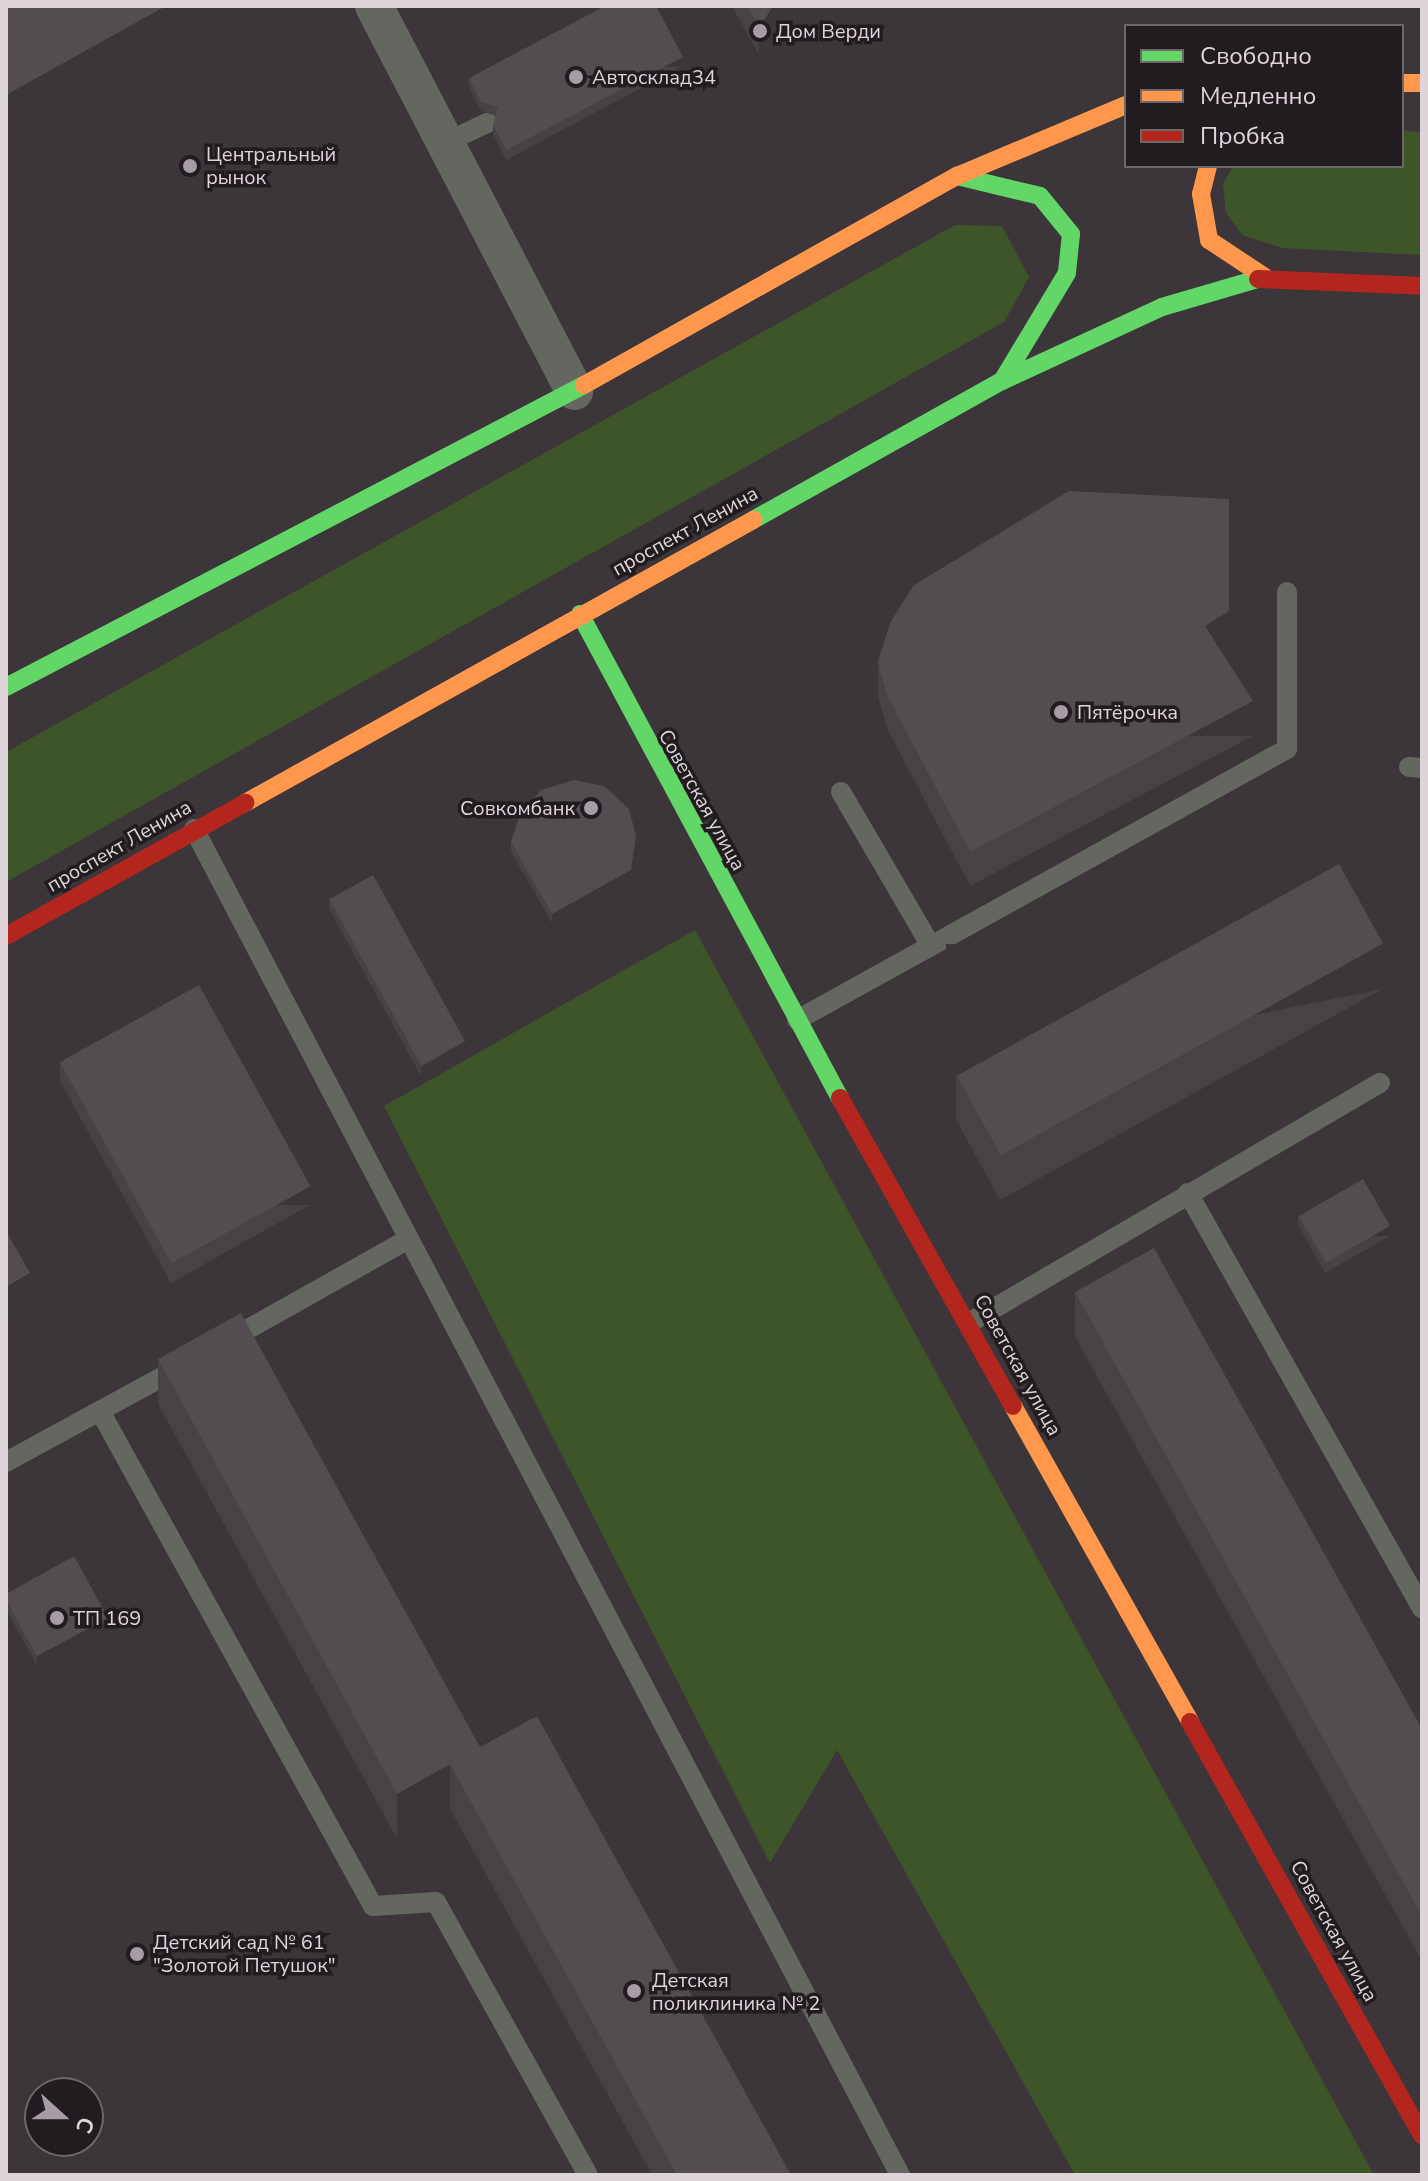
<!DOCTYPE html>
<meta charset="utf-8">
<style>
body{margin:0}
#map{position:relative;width:1428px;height:2181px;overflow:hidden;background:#3c353a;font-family:"Nunito Sans",sans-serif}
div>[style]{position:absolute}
.green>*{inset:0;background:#3e552a}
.lane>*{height:20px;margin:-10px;padding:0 10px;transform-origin:10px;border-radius:10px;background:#63675f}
.street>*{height:38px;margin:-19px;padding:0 19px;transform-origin:19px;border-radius:19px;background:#63675f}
.fast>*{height:18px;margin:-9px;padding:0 9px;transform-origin:9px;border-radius:9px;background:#63d668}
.slow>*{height:18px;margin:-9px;padding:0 9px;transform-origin:9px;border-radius:9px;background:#ff974d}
.jam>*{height:18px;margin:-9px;padding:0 9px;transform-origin:9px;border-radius:9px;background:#b3261e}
.wall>*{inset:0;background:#474246}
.shaded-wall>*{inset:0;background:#3a3639;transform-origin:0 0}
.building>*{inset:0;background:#534d51;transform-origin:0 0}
.dots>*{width:22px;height:22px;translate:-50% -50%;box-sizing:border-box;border:4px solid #221c20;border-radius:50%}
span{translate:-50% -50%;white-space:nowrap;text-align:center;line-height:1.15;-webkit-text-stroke:7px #221c20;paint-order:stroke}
.poi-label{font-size:20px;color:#ded5db}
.left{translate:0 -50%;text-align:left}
.right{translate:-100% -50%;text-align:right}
.street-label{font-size:20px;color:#ded5db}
.frame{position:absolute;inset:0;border:8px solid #ded5db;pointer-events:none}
.legend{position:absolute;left:1124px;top:24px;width:280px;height:144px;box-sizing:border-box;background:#221c20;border:2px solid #6d666b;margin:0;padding:10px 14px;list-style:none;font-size:24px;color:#ded5db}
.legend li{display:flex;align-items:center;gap:16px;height:40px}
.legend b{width:40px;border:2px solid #6d666b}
.north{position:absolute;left:24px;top:2077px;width:80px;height:80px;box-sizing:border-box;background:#221c20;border:2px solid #6d666b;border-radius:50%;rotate:111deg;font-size:22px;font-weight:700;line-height:32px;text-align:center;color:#ded5db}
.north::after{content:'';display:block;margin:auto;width:28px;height:36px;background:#a59da3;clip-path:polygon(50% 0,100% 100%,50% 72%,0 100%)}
</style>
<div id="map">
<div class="green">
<i style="clip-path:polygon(1402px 131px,1422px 132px,1422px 255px,1282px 248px,1242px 235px,1226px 213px,1223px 184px,1233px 166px,1402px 166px)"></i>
<i style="clip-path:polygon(955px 225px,1002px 226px,1029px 277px,1004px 322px,6px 882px,6px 752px)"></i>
<i style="clip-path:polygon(695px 930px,1374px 2175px,1075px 2175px,837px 1750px,770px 1863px,384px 1106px)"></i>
</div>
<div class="lane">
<i style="left:445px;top:143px;width:47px;rotate:-25.5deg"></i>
<i style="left:1409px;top:767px;width:13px;rotate:4deg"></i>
<i style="left:841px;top:792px;width:178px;rotate:59.7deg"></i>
<i style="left:194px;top:829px;width:1520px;rotate:62.32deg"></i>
<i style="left:797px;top:1020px;width:560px;rotate:-28.95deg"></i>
<i style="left:1287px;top:749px;width:157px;rotate:-90deg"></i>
<i style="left:1188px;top:1193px;width:477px;rotate:60.6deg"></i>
<i style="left:969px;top:1323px;width:476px;rotate:-30.3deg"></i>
<i style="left:225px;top:1342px;width:209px;rotate:-29.3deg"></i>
<i style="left:100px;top:1411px;width:565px;rotate:61.12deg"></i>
<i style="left:373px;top:1906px;width:63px;rotate:-3.6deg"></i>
<i style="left:436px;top:1902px;width:312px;rotate:60.9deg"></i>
<i style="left:6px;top:1462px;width:198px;rotate:-28.6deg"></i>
</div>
<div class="street">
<i style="left:374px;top:6px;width:434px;rotate:62.5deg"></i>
</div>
<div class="fast">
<i style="left:957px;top:176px;width:85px;rotate:13.5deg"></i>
<i style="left:1040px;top:196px;width:49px;rotate:50.8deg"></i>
<i style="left:1071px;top:234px;width:39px;rotate:96deg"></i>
<i style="left:1067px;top:273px;width:126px;rotate:121deg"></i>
<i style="left:753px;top:520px;width:285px;rotate:-29.2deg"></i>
<i style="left:1002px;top:381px;width:176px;rotate:-24.8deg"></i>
<i style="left:1162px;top:307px;width:100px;rotate:-16.3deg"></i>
<i style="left:580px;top:614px;width:549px;rotate:61.76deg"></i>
<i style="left:6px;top:687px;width:652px;rotate:-27.59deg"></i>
</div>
<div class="slow">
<i style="left:1402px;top:83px;width:20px"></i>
<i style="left:1208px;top:166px;width:29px;rotate:104deg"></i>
<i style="left:1201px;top:194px;width:47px;rotate:80.1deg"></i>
<i style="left:1209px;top:240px;width:67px;rotate:33.5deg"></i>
<i style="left:584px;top:385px;width:428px;rotate:-29.3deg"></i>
<i style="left:957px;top:176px;width:183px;rotate:-22.8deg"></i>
<i style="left:245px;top:803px;width:582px;rotate:-29.12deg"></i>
<i style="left:1013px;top:1406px;width:362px;rotate:60.7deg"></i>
</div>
<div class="jam">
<i style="left:1258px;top:279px;width:164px;rotate:2.4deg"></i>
<i style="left:6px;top:936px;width:274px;rotate:-29.1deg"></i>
<i style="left:840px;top:1098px;width:353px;rotate:60.7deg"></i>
<i style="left:1190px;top:1722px;width:474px;rotate:60.7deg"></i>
</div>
<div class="wall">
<i style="clip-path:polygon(732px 6px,790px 6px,759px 55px)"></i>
<i style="clip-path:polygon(683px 66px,506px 160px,493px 134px,493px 125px,496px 116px,481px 111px,469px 87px,469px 78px)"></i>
<i style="clip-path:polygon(1229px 645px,1221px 650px,1253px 736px,970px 886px,887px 729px,878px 696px,878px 661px)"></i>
<i style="clip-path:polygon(511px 842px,636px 845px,631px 879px,552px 923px,511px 852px)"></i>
<i style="clip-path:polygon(329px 899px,464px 1052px,421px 1076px,329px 909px)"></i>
<i style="clip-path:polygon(1383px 989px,1000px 1200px,956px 1120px,956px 1075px)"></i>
<i style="clip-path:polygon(60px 1062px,310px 1205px,171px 1283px,60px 1081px)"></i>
<i style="clip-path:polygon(1298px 1215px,1390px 1236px,1325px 1273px,1298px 1225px)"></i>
<i style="clip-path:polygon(1075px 1292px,1422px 1729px,1422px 1961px,1075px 1337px)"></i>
<i style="clip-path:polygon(158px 1359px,480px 1747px,791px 2175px,652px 2175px,450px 1809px,397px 1839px,158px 1404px)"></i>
<i style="clip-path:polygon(6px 1594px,108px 1627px,37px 1666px,6px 1609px)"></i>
</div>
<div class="shaded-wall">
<i style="clip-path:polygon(166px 6px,171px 6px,171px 13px,6px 105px,6px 95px)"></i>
<i style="clip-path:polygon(773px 6px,790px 6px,759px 55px,759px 28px)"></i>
<i style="left:683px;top:57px;width:9px;height:200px;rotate:90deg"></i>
<i style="clip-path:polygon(1229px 499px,1229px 645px,1205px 660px,1205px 626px)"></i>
<i style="left:1253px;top:701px;width:35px;height:321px;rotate:90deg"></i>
<i style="clip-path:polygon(636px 836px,636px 845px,631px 879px,552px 923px,552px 914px)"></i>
<i style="left:1383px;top:944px;width:45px;height:437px;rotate:90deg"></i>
<i style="clip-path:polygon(464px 1042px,464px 1052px,421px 1076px,421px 1067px)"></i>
<i style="left:310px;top:1186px;width:19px;height:159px;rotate:90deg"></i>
<i style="left:1390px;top:1226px;width:10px;height:75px;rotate:90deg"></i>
<i style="clip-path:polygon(30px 1273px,30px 1309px,6px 1323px,6px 1287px)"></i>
<i style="clip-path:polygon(108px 1618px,108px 1627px,37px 1666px,37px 1656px)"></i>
<i style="clip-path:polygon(450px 1764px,450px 1809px,397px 1839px,397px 1794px)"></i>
</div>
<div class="building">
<i style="clip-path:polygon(6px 6px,166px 6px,6px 95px)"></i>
<i style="clip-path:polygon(605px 6px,656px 6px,683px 57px,506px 150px,493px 125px,498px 107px,481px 102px,469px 78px)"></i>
<i style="clip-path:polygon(747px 6px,773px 6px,759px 28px)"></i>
<i style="clip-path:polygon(1069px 491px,1229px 499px,1229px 611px,1205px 626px,1253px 701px,970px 852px,887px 695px,878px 661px,891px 621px,914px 585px)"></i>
<i style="clip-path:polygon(574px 780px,604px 786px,629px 809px,636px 836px,631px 870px,552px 914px,511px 842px,520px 814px,541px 790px)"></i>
<i style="left:1339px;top:864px;width:91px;height:437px;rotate:61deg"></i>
<i style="left:373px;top:875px;width:190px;height:50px;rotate:61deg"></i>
<i style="left:199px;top:985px;width:230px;height:159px;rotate:61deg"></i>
<i style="left:1363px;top:1179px;width:54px;height:74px;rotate:60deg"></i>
<i style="clip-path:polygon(6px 1231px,30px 1273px,6px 1287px)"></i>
<i style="clip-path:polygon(1154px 1248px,1422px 1729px,1422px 1916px,1075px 1292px)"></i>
<i style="clip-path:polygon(241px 1313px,480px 1747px,537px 1716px,791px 2175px,677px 2175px,450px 1764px,397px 1794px,158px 1359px)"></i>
<i style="clip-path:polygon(74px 1556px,108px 1618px,37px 1656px,6px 1600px,6px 1594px)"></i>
</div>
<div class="dots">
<i style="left:760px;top:31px;background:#a59da3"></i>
<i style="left:576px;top:77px;background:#a59da3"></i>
<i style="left:190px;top:166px;background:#a59da3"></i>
<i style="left:1061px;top:712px;background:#a59da3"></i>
<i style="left:591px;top:808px;background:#a59da3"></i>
<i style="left:57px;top:1618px;background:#a59da3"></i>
<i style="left:137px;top:1954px;background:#a59da3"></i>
<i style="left:634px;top:1991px;background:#a59da3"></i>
</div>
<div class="poi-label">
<span class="left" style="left:776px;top:31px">Дом Верди</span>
<span class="left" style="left:592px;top:77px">Автосклад34</span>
<span class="left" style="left:206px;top:166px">Центральный<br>рынок</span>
<span class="left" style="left:1077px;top:712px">Пятёрочка</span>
<span class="right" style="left:575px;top:808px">Совкомбанк</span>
<span class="left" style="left:73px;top:1618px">ТП 169</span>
<span class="left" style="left:153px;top:1954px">Детский сад № 61<br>"Золотой Петушок"</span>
<span class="left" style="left:652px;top:1992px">Детская<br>поликлиника № 2</span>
</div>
<div class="street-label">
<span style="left:685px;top:531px;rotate:-29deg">проспект Ленина</span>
<span style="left:702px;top:800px;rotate:61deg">Советская улица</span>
<span style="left:119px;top:846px;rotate:-30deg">проспект Ленина</span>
<span style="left:1018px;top:1365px;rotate:61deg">Советская улица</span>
<span style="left:1334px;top:1931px;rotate:61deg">Советская улица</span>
</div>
<div class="frame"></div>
<ul class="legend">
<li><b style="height:10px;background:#63d668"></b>Свободно</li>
<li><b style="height:10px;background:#ff974d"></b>Медленно</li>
<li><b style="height:10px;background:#b3261e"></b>Пробка</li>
</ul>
<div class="north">С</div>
</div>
